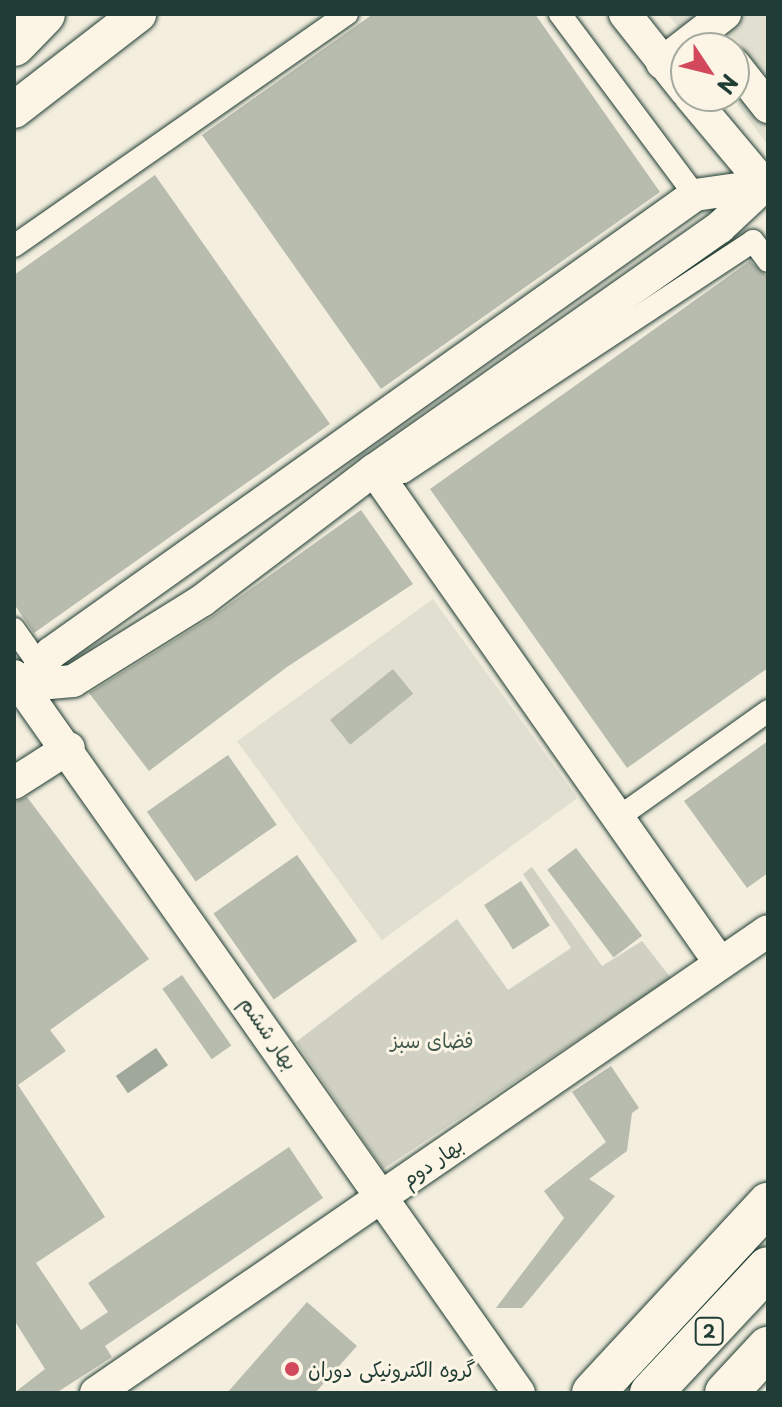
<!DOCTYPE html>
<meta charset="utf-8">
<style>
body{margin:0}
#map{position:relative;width:782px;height:1407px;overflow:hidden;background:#f3eede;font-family:"Playpen Sans","Playpen Sans Arabic",sans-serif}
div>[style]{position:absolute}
.built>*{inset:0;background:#e1dfd0;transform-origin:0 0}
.green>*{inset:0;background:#d0d1c2}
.water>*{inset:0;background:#a0a89b;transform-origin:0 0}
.building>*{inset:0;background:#b8bcae;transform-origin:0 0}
.roads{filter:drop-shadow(0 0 2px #1f3d34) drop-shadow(0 0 2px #1f3d34)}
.street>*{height:22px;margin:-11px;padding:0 11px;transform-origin:11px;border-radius:11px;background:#fcf5e5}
.secondary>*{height:32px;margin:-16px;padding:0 16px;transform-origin:16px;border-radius:16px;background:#fcf5e5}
.primary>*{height:36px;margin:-18px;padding:0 18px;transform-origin:18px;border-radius:18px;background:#fcf5e5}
.highway>*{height:42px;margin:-21px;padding:0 21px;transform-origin:21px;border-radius:21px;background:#fcf5e5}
.dots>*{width:22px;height:22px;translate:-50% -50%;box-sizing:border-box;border:4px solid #fcf5e5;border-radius:50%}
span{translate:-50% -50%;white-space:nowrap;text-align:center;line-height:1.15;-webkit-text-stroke:6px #fcf5e5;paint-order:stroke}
.shield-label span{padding:2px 6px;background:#fcf5e5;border:2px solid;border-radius:6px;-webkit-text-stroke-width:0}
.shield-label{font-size:18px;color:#1f3d34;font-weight:700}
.street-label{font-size:20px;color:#1f3d34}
.park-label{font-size:20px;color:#425b50}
.poi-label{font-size:20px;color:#1f3d34}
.left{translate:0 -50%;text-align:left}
.frame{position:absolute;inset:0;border:16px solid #1f3d34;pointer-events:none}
.north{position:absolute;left:670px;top:32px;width:80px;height:80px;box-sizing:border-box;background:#fcf5e5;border:2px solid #a4ab9e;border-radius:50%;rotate:125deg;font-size:22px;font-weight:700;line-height:32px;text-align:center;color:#1f3d34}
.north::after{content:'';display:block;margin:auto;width:28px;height:36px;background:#d1495b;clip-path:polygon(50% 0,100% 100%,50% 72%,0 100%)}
</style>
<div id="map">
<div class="built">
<i style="clip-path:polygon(668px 14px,768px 14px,768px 145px,731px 96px,734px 48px,694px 48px)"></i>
<i style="left:433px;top:599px;width:246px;height:242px;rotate:54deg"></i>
</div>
<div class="green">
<i style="clip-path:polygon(532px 867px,602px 966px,642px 941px,671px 978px,383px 1169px,296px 1042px,457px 919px,508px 990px,571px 948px,523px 874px)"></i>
</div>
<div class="water">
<i style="left:156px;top:1048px;width:21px;height:49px;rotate:55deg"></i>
</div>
<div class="building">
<i style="clip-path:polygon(373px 14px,535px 14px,660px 192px,381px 389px,202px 135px)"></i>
<i style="clip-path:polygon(155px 175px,330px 424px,34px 633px,14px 604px,14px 275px)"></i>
<i style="clip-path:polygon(750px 261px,768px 277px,768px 668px,627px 768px,430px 489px)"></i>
<i style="clip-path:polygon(361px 510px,413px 584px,287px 667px,149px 771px,89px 693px,213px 616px)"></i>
<i style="left:393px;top:669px;width:32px;height:81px;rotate:51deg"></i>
<i style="clip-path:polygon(768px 741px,768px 873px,747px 888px,684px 801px)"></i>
<i style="left:228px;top:755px;width:85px;height:99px;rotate:55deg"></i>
<i style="clip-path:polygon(27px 797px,149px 959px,50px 1030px,66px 1051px,18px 1085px,105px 1217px,36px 1263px,81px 1330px,108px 1312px,88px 1283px,289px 1147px,323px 1198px,105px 1346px,112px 1357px,56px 1393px,14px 1393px,45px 1369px,14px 1320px,14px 802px)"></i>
<i style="left:576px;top:848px;width:110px;height:36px;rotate:53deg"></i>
<i style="left:297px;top:855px;width:105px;height:102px;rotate:55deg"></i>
<i style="left:521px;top:881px;width:53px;height:44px;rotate:57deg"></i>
<i style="left:182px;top:975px;width:86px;height:24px;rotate:55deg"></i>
<i style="clip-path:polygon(611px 1066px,639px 1108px,632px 1113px,627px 1151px,589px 1179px,615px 1196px,522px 1308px,496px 1308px,564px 1218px,544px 1191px,606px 1142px,572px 1092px)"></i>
<i style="clip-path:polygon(307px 1302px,357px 1346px,315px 1393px,227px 1393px)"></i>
</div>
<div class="roads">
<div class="street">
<i style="left:560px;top:14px;width:226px;rotate:53.3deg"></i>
<i style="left:14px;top:246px;width:406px;rotate:-34.9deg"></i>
<i style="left:374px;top:470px;width:29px;rotate:4deg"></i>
<i style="left:403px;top:472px;width:419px;rotate:-33.4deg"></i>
<i style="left:753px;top:241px;width:25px;rotate:53deg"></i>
<i style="left:14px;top:629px;width:45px;rotate:54.9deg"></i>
<i style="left:619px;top:817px;width:183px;rotate:-35.4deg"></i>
</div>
<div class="secondary">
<i style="left:625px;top:14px;width:98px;rotate:51.6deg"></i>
<i style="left:662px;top:63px;width:80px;rotate:-37.9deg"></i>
<i style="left:734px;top:64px;width:55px;rotate:51.7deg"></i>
<i style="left:690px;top:96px;width:121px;rotate:50deg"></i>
<i style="left:765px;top:185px;width:62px;rotate:137deg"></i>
<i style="left:720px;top:227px;width:423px;rotate:144.9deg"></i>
<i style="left:374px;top:470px;width:215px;rotate:142.8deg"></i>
<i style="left:203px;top:600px;width:153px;rotate:148.1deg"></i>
<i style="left:73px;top:681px;width:24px;rotate:175deg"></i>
<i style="left:49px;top:683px;width:19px;rotate:-118deg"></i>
<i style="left:40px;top:666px;width:17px;rotate:-50deg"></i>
<i style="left:51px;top:653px;width:790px;rotate:-35.42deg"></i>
<i style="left:695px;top:195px;width:71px;rotate:-8.1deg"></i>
<i style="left:374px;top:470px;width:602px;rotate:54.94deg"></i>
<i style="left:14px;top:676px;width:877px;rotate:54.84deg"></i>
<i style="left:14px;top:783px;width:65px;rotate:-32.5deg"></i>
<i style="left:96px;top:1393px;width:815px;rotate:-34.51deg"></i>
</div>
<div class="primary">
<i style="left:14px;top:110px;width:157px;rotate:-37.7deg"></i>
</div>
<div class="highway">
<i style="left:14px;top:45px;width:43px;rotate:-45.9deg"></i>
<i style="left:593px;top:1393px;width:258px;rotate:-47.2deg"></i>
<i style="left:651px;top:1393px;width:171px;rotate:-46.9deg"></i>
<i style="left:726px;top:1393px;width:62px;rotate:-47deg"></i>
</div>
</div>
<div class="dots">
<i style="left:292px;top:1369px;background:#d1495b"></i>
</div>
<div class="shield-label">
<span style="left:709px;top:1331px">2</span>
</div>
<div class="street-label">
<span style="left:269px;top:1033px;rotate:55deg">بهار ششم</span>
<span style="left:432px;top:1162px;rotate:-35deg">بهار دوم</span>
</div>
<div class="park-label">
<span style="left:432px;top:1040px">فضای سبز</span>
</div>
<div class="poi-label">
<span class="left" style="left:308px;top:1369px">گروه الکترونیکی دوران</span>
</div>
<div class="frame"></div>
<div class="north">N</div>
</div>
